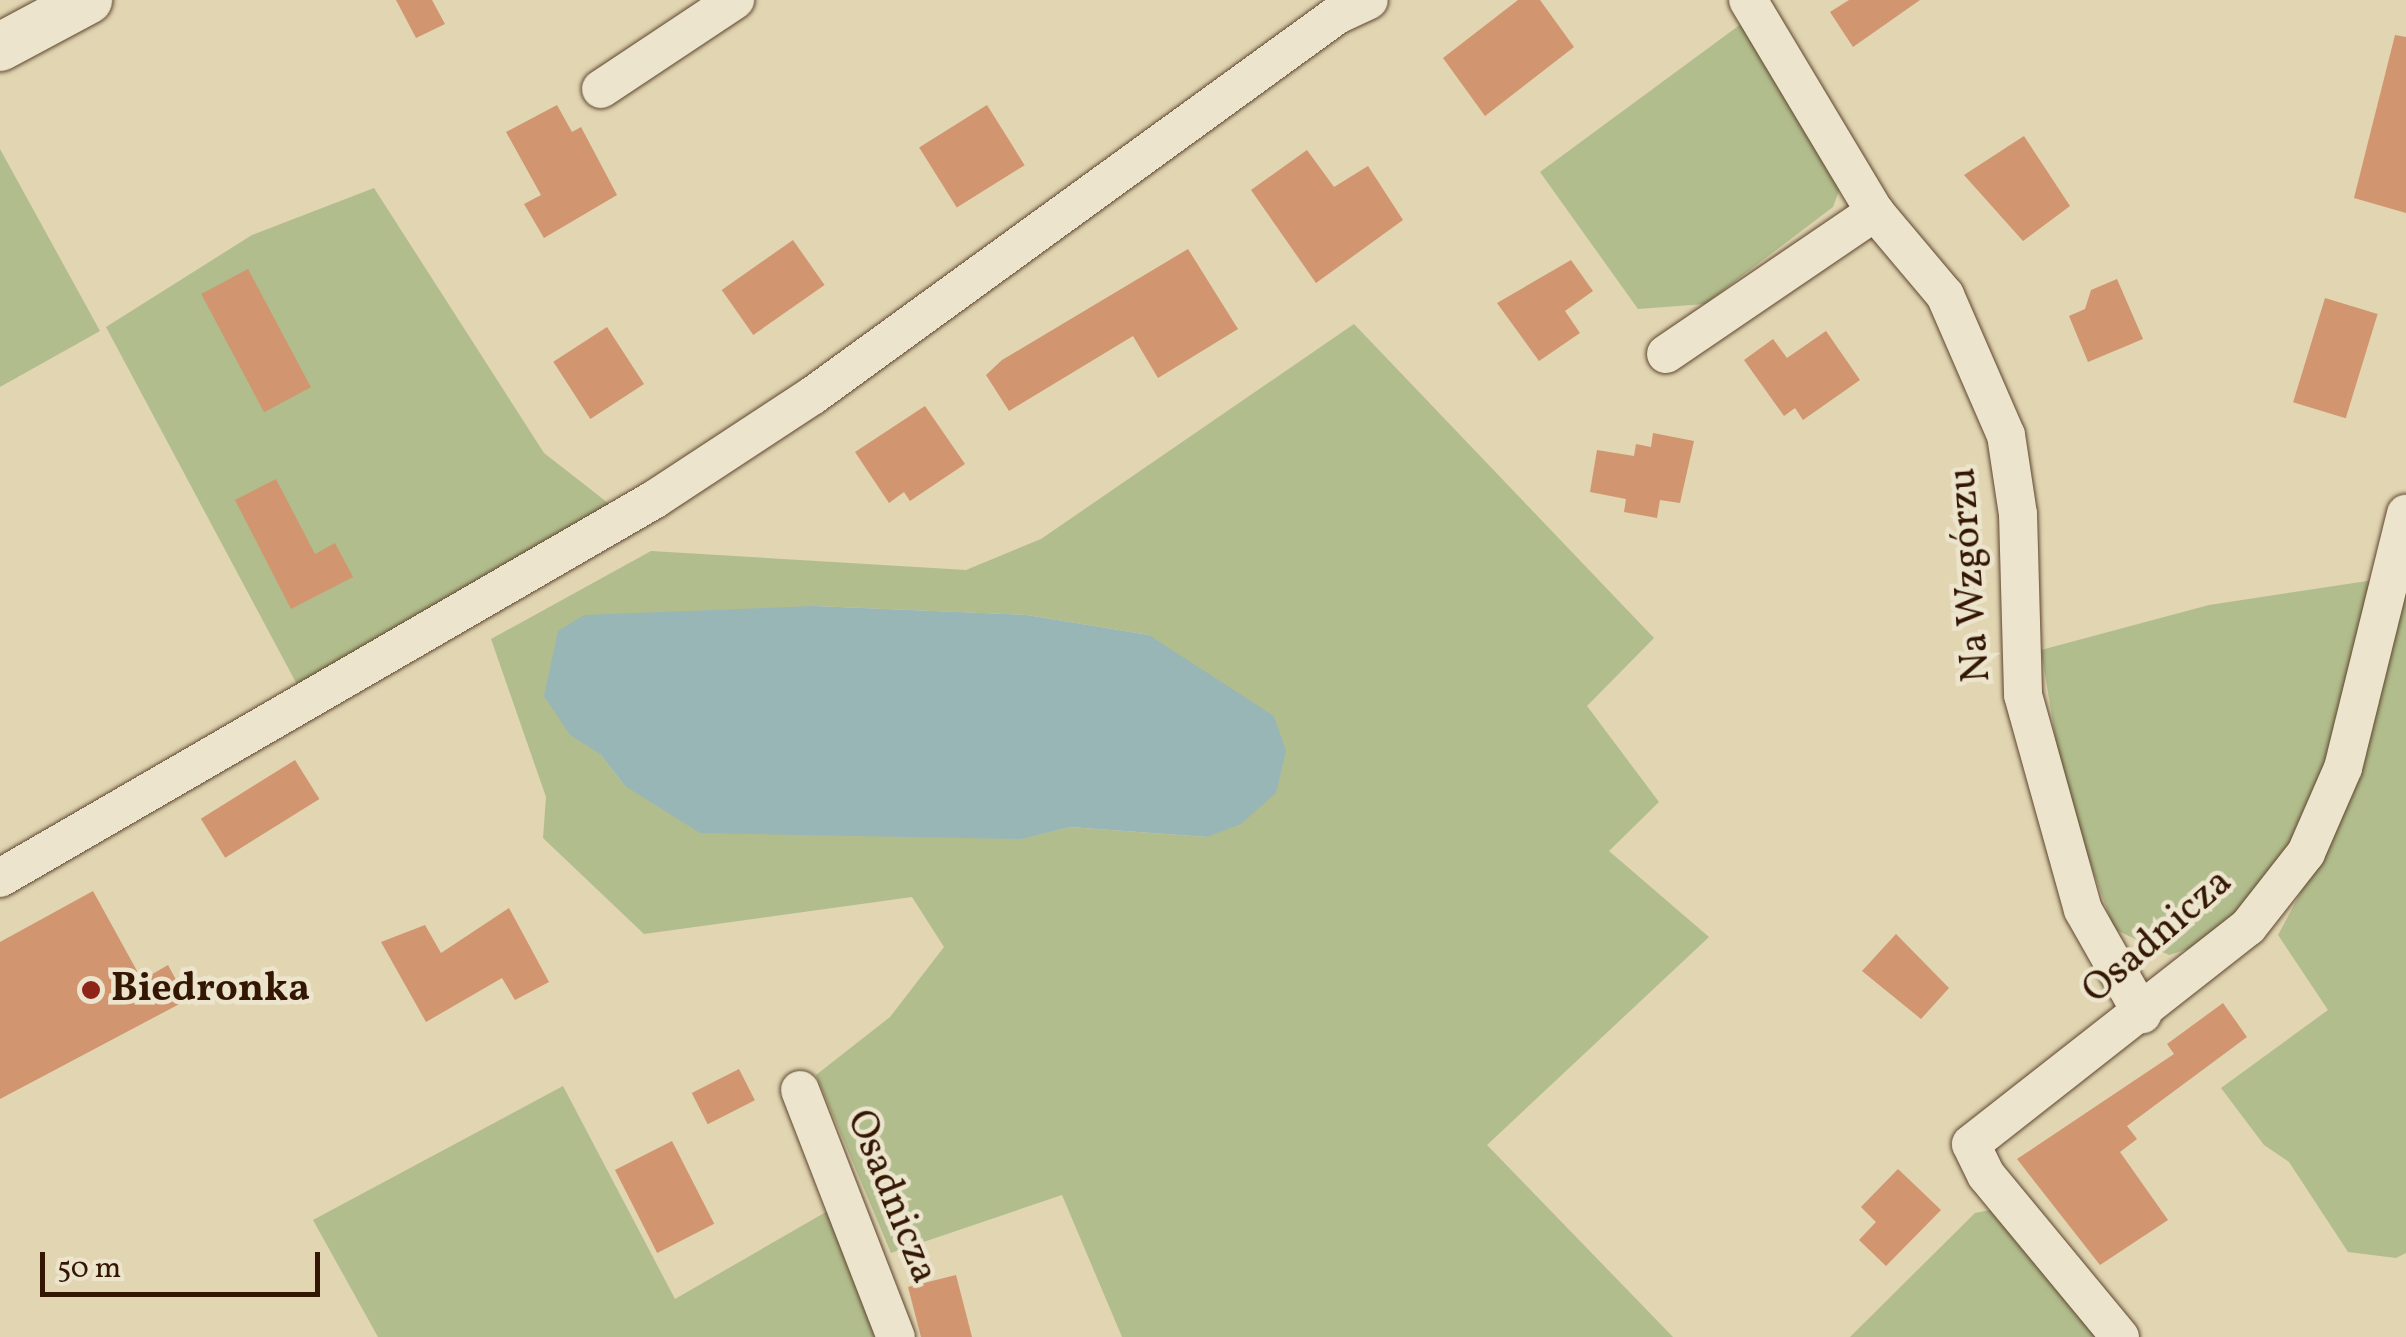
<!DOCTYPE html>
<meta charset="utf-8">
<style>
body{margin:0}
#map{position:relative;width:2406px;height:1337px;overflow:hidden;background:#e1d5b2;font-family:Vollkorn,serif}
div>[style]{position:absolute}
.green>*{inset:0;background:#b2bd8d}
.water>*{inset:0;background:#99b6b7}
.building>*{inset:0;background:#d19570;transform-origin:0 0}
.roads{filter:drop-shadow(0 0 2px #5e462e) drop-shadow(0 0 2px #5e462e)}
.minor>*{height:38px;margin:-19px;padding:0 19px;transform-origin:19px;border-radius:19px;background:#ece4cd}
.tertiary>*{height:48px;margin:-24px;padding:0 24px;transform-origin:24px;border-radius:24px;background:#ece4cd}
.dots>*{width:28px;height:28px;translate:-50% -50%;box-sizing:border-box;border:5px solid #ece4cd;border-radius:50%}
span{translate:-50% -50%;white-space:nowrap;text-align:center;line-height:1.15;-webkit-text-stroke:9px #ece4cd;paint-order:stroke}
.street-label{font-size:40px;color:#331702}
.poi-label{font-size:40px;color:#331702;font-weight:700}
.left{translate:0 -50%;text-align:left}
.scale{position:absolute;left:40px;top:1252px;width:280px;height:45px;box-sizing:border-box;border:5px solid #331702;border-top:0;padding-left:12px;font-size:30px;line-height:35px;white-space:nowrap;color:#331702;-webkit-text-stroke:8px #ece4cd;paint-order:stroke}
</style>
<div id="map">
<div class="green">
<i style="clip-path:polygon(1741px 24px,1840px 188px,1833px 207px,1705px 304px,1638px 309px,1540px 172px)"></i>
<i style="clip-path:polygon(0 149px,100px 331px,0 387px)"></i>
<i style="clip-path:polygon(374px 188px,544px 453px,617px 510px,301px 692px,106px 327px,252px 235px)"></i>
<i style="clip-path:polygon(evenodd,1354px 324px,1654px 638px,1587px 706px,1659px 802px,1609px 851px,1709px 937px,1487px 1145px,1673px 1337px,1122px 1337px,1062px 1195px,891px 1253px,816px 1075px,890px 1017px,944px 947px,912px 897px,644px 934px,543px 838px,546px 797px,491px 639px,651px 551px,966px 570px,1041px 539px,1354px 324px,815px 606px,1027px 615px,1149px 635px,1207px 837px,1070px 827px,1021px 839px,950px 834px,625px 786px,600px 754px,815px 606px)"></i>
<i style="clip-path:polygon(2374px 580px,2312px 831px,2213px 941px,2169px 955px,2114px 929px,2064px 790px,2041px 650px,2209px 605px)"></i>
<i style="clip-path:polygon(2406px 590px,2406px 1253px,2396px 1258px,2348px 1252px,2289px 1162px,2264px 1145px,2221px 1088px,2328px 1010px,2278px 935px,2353px 794px)"></i>
<i style="clip-path:polygon(563px 1086px,675px 1299px,845px 1201px,890px 1337px,378px 1337px,313px 1220px)"></i>
<i style="clip-path:polygon(1990px 1210px,2098px 1337px,1850px 1337px,1975px 1213px)"></i>
</div>
<div class="water">
<i style="clip-path:polygon(815px 606px,1027px 615px,1149px 635px,1274px 716px,1286px 751px,1276px 793px,1241px 824px,1207px 837px,1070px 827px,1022px 839px,700px 833px,625px 786px,600px 754px,570px 735px,544px 696px,558px 631px,584px 615px)"></i>
</div>
<div class="building">
<i style="clip-path:polygon(396px 0,432px 0,445px 24px,416px 38px)"></i>
<i style="clip-path:polygon(1518px 0,1540px 0,1574px 47px,1485px 116px,1443px 58px)"></i>
<i style="clip-path:polygon(1849px 0,1920px 0,1853px 47px,1830px 12px)"></i>
<i style="clip-path:polygon(2395px 35px,2406px 37px,2406px 213px,2354px 198px)"></i>
<i style="clip-path:polygon(557px 105px,572px 132px,581px 127px,617px 195px,544px 238px,524px 204px,541px 195px,506px 132px)"></i>
<i style="left:987px;top:105px;width:71px;height:80px;rotate:58deg"></i>
<i style="clip-path:polygon(2024px 136px,2070px 206px,2023px 241px,1964px 175px)"></i>
<i style="clip-path:polygon(1307px 150px,1334px 187px,1368px 166px,1403px 220px,1316px 283px,1251px 190px)"></i>
<i style="left:793px;top:240px;width:55px;height:87px;rotate:55deg"></i>
<i style="clip-path:polygon(1188px 249px,1238px 329px,1158px 378px,1133px 336px,1009px 411px,986px 375px,1002px 360px)"></i>
<i style="clip-path:polygon(1571px 260px,1593px 291px,1565px 311px,1580px 333px,1539px 361px,1497px 303px)"></i>
<i style="left:248px;top:269px;width:134px;height:53px;rotate:62deg"></i>
<i style="clip-path:polygon(2117px 279px,2143px 339px,2088px 362px,2069px 316px,2085px 309px,2091px 290px)"></i>
<i style="left:2325px;top:298px;width:55px;height:109px;rotate:17deg"></i>
<i style="left:607px;top:327px;width:68px;height:64px;rotate:57deg"></i>
<i style="clip-path:polygon(1826px 331px,1860px 380px,1803px 420px,1795px 408px,1784px 416px,1744px 360px,1773px 339px,1787px 358px)"></i>
<i style="clip-path:polygon(925px 406px,965px 464px,910px 501px,904px 492px,889px 503px,855px 452px)"></i>
<i style="clip-path:polygon(1653px 433px,1694px 441px,1680px 503px,1660px 500px,1657px 518px,1624px 512px,1626px 499px,1590px 492px,1597px 450px,1634px 456px,1636px 444px,1651px 447px)"></i>
<i style="clip-path:polygon(276px 479px,315px 554px,335px 543px,353px 577px,291px 609px,235px 500px)"></i>
<i style="left:295px;top:760px;width:46px;height:111px;rotate:58deg"></i>
<i style="clip-path:polygon(93px 891px,142px 980px,168px 965px,187px 1000px,0 1099px,0 942px)"></i>
<i style="clip-path:polygon(509px 908px,549px 982px,515px 1000px,502px 978px,426px 1022px,381px 942px,425px 925px,441px 953px)"></i>
<i style="clip-path:polygon(1896px 934px,1949px 988px,1921px 1019px,1862px 971px)"></i>
<i style="clip-path:polygon(2223px 1003px,2247px 1037px,2127px 1126px,2137px 1139px,2120px 1152px,2168px 1220px,2100px 1265px,2017px 1159px,2174px 1054px,2167px 1044px)"></i>
<i style="left:739px;top:1069px;width:35px;height:53px;rotate:63deg"></i>
<i style="left:672px;top:1141px;width:93px;height:64px;rotate:63deg"></i>
<i style="clip-path:polygon(1898px 1169px,1941px 1210px,1886px 1266px,1859px 1240px,1876px 1222px,1861px 1207px)"></i>
<i style="clip-path:polygon(956px 1275px,972px 1337px,921px 1337px,908px 1287px)"></i>
</div>
<div class="roads">
<div class="minor">
<i style="left:1748px;top:0;width:247px;rotate:59.1deg"></i>
<i style="left:1875px;top:212px;width:109px;rotate:49.9deg"></i>
<i style="left:1945px;top:295px;width:153px;rotate:66.5deg"></i>
<i style="left:2006px;top:435px;width:80px;rotate:81.4deg"></i>
<i style="left:2018px;top:514px;width:181px;rotate:88.4deg"></i>
<i style="left:2023px;top:695px;width:223px;rotate:74.4deg"></i>
<i style="left:2083px;top:910px;width:120px;rotate:60.4deg"></i>
<i style="left:601px;top:89px;width:161px;rotate:-33.6deg"></i>
<i style="left:1666px;top:354px;width:253px;rotate:-34.2deg"></i>
<i style="left:0;top:878px;width:757px;rotate:-30.05deg"></i>
<i style="left:655px;top:499px;width:188px;rotate:-33.3deg"></i>
<i style="left:812px;top:396px;width:649px;rotate:-35.97deg"></i>
<i style="left:1337px;top:15px;width:35px;rotate:-25deg"></i>
<i style="left:800px;top:1090px;width:265px;rotate:68.8deg"></i>
<i style="left:2120px;top:1337px;width:210px;rotate:-129.6deg"></i>
<i style="left:1986px;top:1175px;width:34px;rotate:-116deg"></i>
<i style="left:1971px;top:1144px;width:352px;rotate:-38.1deg"></i>
<i style="left:2248px;top:927px;width:94px;rotate:-51.9deg"></i>
<i style="left:2306px;top:853px;width:93px;rotate:-66.5deg"></i>
<i style="left:2343px;top:768px;width:262px;rotate:-76.1deg"></i>
</div>
<div class="tertiary">
<i style="left:0;top:47px;width:100px;rotate:-28.1deg"></i>
</div>
</div>
<div class="dots">
<i style="left:91px;top:990px;background:#8f2418"></i>
</div>
<div class="street-label">
<span style="left:1971px;top:575px;rotate:-94deg">Na Wzgórzu</span>
<span style="left:2158px;top:937px;rotate:-41deg">Osadnicza</span>
<span style="left:891px;top:1197px;rotate:68deg">Osadnicza</span>
</div>
<div class="poi-label">
<span class="left" style="left:111px;top:990px">Biedronka</span>
</div>
<div class="scale">50 m</div>
</div>
